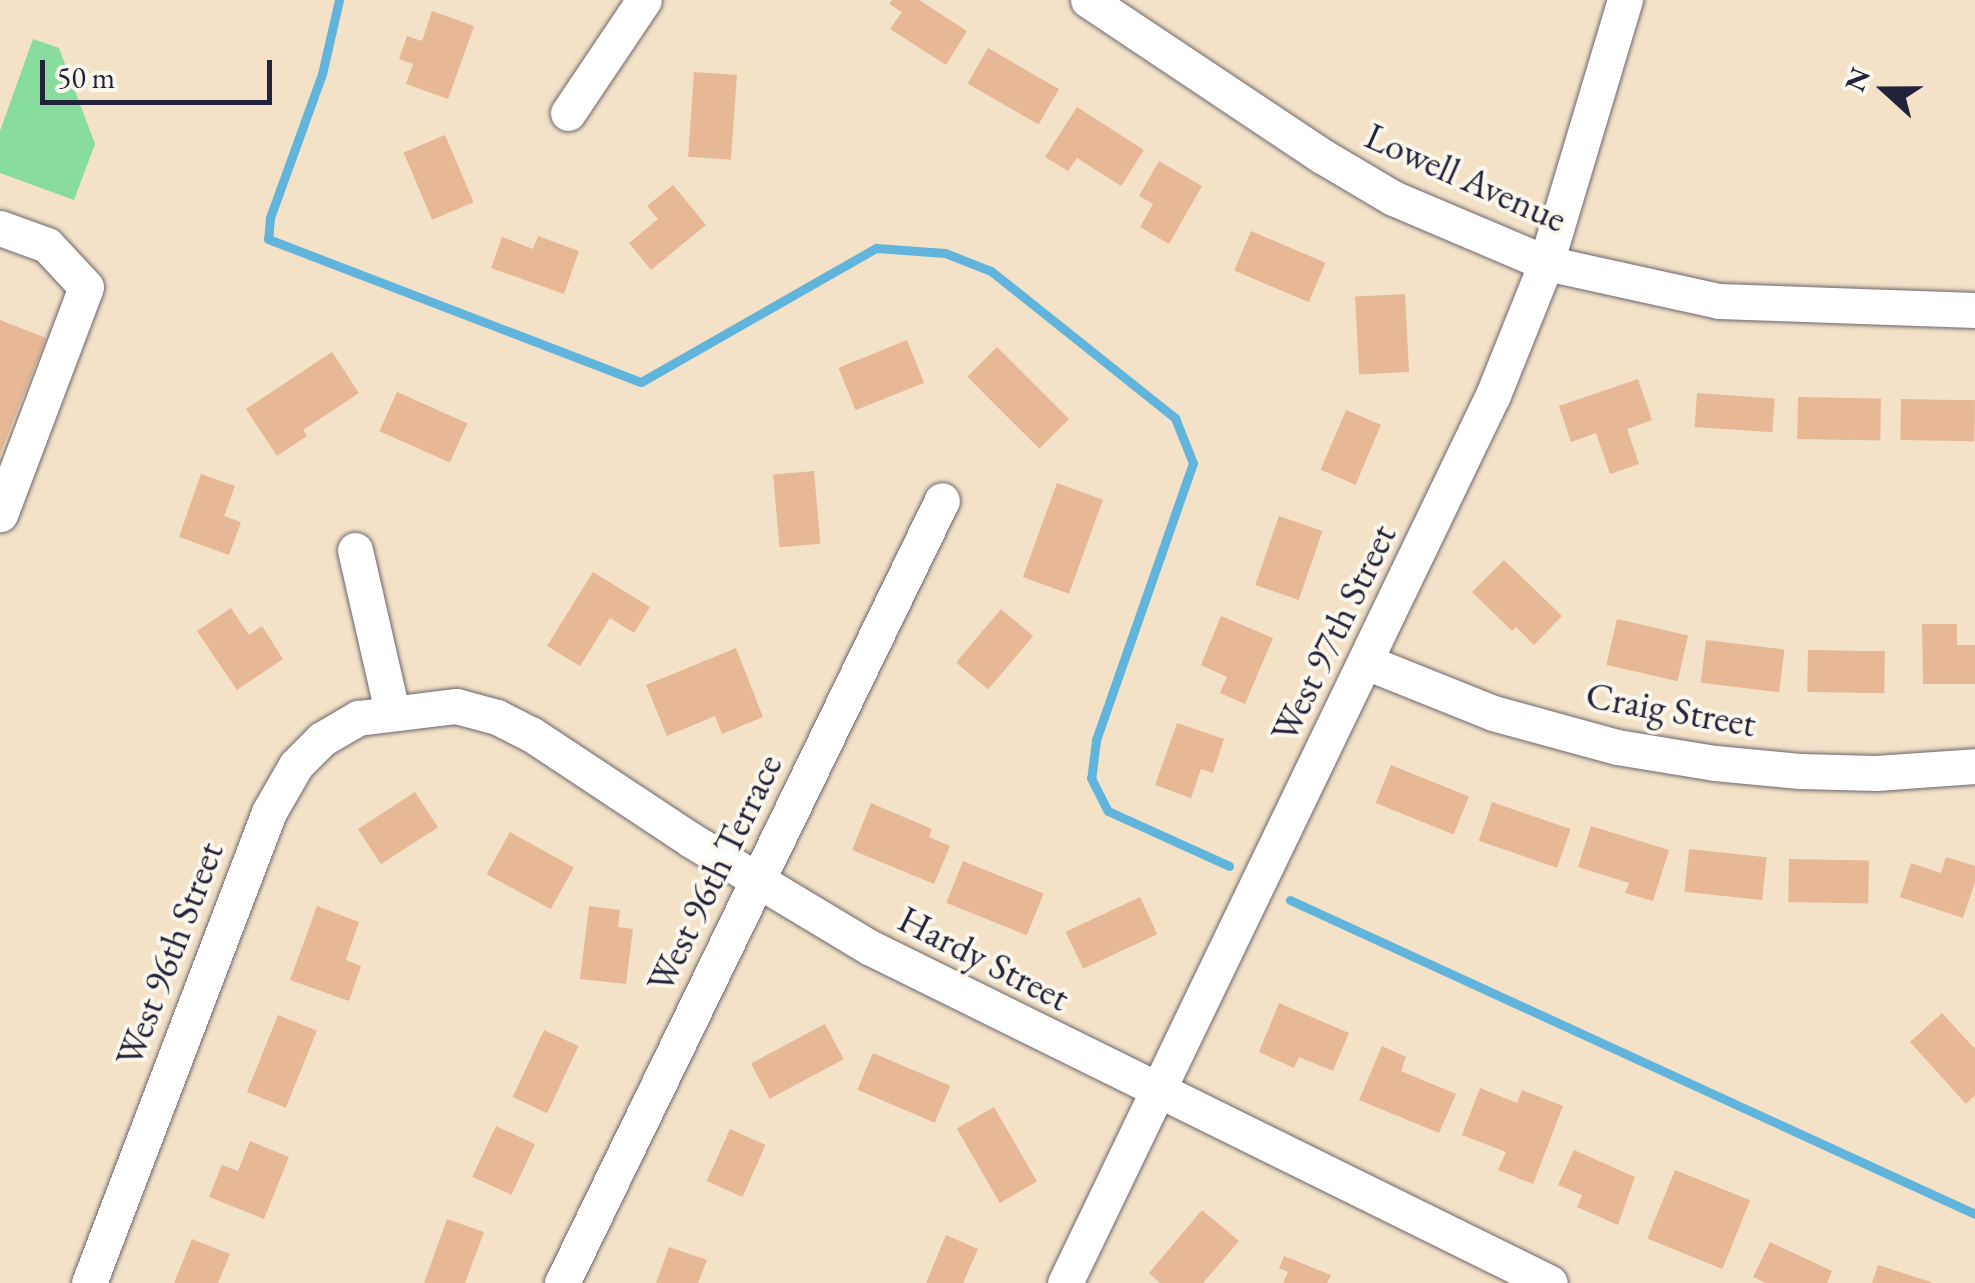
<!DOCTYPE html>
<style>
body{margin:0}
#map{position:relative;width:1975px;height:1283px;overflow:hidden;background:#f4e2c8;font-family:"EB Garamond",serif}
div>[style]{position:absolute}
.green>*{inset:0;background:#88dc9e}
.stream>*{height:9px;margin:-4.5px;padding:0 4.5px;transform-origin:4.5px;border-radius:4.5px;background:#61b4dc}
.building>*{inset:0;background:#e7b896;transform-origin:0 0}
.roads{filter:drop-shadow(0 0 2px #6c656c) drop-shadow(0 0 2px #6c656c)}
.minor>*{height:35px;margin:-17.5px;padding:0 17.5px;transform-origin:17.5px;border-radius:17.5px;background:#fff}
span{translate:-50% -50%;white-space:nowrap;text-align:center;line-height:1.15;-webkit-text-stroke:8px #fbf7ec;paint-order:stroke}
.street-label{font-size:38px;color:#22223b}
.north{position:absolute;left:1835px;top:40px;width:100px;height:100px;-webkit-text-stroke:8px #fbf7ec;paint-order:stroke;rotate:291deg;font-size:28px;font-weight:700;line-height:40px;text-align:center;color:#22223b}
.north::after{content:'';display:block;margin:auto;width:35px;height:45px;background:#22223b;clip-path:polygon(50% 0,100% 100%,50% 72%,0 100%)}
.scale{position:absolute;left:40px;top:60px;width:232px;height:45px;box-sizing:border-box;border:5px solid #22223b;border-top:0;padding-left:12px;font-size:30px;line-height:35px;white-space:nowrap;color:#22223b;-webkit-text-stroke:8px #fbf7ec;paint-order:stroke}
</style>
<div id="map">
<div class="green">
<div style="clip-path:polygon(33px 39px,59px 48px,95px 144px,74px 200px,0 173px,0 131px)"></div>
</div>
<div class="stream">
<div style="left:339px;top:0;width:76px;rotate:102.9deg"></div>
<div style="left:322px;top:74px;width:153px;rotate:109.9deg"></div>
<div style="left:270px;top:218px;width:21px;rotate:95deg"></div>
<div style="left:268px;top:239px;width:399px;rotate:21deg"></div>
<div style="left:641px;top:382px;width:271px;rotate:-29.7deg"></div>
<div style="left:876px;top:248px;width:69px;rotate:4.1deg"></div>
<div style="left:945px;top:253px;width:49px;rotate:21.4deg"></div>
<div style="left:991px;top:271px;width:236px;rotate:38.6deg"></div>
<div style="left:1175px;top:418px;width:48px;rotate:68.2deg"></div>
<div style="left:1193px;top:463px;width:293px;rotate:109.3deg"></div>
<div style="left:1096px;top:740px;width:38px;rotate:97deg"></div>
<div style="left:1091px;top:778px;width:37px;rotate:63deg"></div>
<div style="left:1108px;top:811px;width:133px;rotate:24.4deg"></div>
<div style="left:1290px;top:900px;width:754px;rotate:24.63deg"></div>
</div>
<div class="building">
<div style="clip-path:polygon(892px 0,919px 0,967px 31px,946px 65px,890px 29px,902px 12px,889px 4px)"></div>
<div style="clip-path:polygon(432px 11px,474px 26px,448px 99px,406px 84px,413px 64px,399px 59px,407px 36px,422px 41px)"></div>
<div style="left:988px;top:48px;width:82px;height:41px;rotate:30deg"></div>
<div style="left:694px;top:72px;width:43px;height:85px;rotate:4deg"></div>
<div style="clip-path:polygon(1077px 107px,1144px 150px,1121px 186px,1077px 158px,1068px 171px,1045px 157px)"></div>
<div style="left:445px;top:135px;width:73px;height:45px;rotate:67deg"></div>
<div style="clip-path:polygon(1159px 161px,1202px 186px,1169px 244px,1140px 227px,1153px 204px,1139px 196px)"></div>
<div style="clip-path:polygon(673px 185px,706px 225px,651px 270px,629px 243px,658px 219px,647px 206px)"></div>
<div style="left:1251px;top:231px;width:81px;height:43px;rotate:23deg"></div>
<div style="clip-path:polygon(538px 236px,579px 251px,564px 294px,491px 268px,502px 237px,533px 249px)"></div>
<div style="left:1405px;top:294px;width:78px;height:50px;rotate:87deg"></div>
<div style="clip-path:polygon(0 320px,46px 338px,0 454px)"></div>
<div style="left:907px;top:340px;width:46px;height:74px;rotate:68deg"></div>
<div style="left:997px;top:347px;width:102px;height:42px;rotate:45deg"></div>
<div style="clip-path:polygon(332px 352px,359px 393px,303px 430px,307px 436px,277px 456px,246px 409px)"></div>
<div style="clip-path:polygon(1638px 379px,1652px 420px,1627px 429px,1639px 464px,1610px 474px,1596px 433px,1571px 442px,1559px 406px)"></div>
<div style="left:397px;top:392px;width:77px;height:43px;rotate:24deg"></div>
<div style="left:1697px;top:393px;width:78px;height:34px;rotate:4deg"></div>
<div style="left:1798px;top:397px;width:83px;height:42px;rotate:1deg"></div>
<div style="left:1901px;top:399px;width:74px;height:41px;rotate:1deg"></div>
<div style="left:1346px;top:410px;width:38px;height:65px;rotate:23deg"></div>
<div style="left:814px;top:471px;width:73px;height:41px;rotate:85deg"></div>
<div style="clip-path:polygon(201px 474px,235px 486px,224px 516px,241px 522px,229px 555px,179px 537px)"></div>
<div style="left:1057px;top:483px;width:49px;height:100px;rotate:20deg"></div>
<div style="left:1279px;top:516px;width:46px;height:73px;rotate:19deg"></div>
<div style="clip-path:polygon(1504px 560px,1562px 616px,1534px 645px,1516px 627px,1512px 631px,1472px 592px)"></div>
<div style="clip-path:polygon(593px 572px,650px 607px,634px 633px,610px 618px,580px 666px,547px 646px)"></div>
<div style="clip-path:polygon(231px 608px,249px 635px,262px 626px,283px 659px,237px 690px,197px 631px)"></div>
<div style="left:1001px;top:609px;width:42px;height:70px;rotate:40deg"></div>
<div style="clip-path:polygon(1221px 616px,1273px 638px,1245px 704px,1220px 693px,1227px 677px,1201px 665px)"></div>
<div style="left:1617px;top:619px;width:73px;height:47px;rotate:13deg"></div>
<div style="clip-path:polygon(1922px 624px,1957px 624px,1957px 645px,1975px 645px,1975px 684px,1923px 684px)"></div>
<div style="left:1706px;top:640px;width:79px;height:43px;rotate:7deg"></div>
<div style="clip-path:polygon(736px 648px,763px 717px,722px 734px,715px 716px,667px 736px,646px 685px)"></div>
<div style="left:1808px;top:650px;width:77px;height:42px;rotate:1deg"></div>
<div style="clip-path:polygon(1177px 723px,1224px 739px,1213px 773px,1201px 769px,1191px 798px,1155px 785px)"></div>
<div style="left:1391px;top:765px;width:84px;height:41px;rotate:22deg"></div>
<div style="left:415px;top:792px;width:42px;height:68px;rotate:57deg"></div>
<div style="left:1492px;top:802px;width:83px;height:41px;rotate:19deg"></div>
<div style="clip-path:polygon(871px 803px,932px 829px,929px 837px,950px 846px,934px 884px,852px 850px)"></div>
<div style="clip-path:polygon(1591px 826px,1669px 850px,1653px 901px,1625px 893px,1629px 883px,1578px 867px)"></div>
<div style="left:510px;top:832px;width:73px;height:48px;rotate:29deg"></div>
<div style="left:1689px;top:849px;width:78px;height:43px;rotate:6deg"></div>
<div style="clip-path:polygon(1946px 857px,1975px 866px,1975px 882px,1963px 918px,1900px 897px,1911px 863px,1941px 873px)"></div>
<div style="left:1789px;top:859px;width:80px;height:43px;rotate:1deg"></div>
<div style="left:963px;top:861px;width:87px;height:45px;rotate:22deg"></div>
<div style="left:1140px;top:897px;width:41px;height:82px;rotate:65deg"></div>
<div style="clip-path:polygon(317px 906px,359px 922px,346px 960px,361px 966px,349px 1001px,290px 980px)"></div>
<div style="clip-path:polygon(589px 906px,620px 910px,618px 927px,633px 929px,626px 984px,580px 979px)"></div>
<div style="clip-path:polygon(1279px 1003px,1349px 1033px,1333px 1071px,1299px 1057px,1294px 1068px,1259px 1052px)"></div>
<div style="clip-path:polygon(1942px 1013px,1975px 1049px,1975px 1095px,1966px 1104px,1910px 1042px)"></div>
<div style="left:278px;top:1015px;width:42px;height:83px;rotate:22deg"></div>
<div style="left:825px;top:1024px;width:40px;height:84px;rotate:62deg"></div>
<div style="left:544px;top:1030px;width:38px;height:74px;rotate:25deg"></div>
<div style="clip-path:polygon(1382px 1046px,1406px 1057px,1401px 1071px,1456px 1094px,1439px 1133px,1359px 1100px)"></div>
<div style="left:873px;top:1053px;width:84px;height:40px;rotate:23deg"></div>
<div style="clip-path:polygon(1480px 1088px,1517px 1103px,1522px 1090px,1563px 1106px,1533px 1184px,1498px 1170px,1506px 1152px,1462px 1135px)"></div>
<div style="left:994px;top:1107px;width:86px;height:43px;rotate:60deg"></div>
<div style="left:496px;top:1126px;width:43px;height:56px;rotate:25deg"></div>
<div style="left:730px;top:1129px;width:39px;height:57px;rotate:24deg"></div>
<div style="clip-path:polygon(250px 1141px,289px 1157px,264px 1219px,209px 1197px,222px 1165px,238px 1171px)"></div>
<div style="clip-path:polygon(1574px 1150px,1635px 1177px,1618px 1225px,1577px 1207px,1582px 1195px,1558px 1185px)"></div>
<div style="left:1675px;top:1170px;width:81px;height:74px;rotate:22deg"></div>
<div style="clip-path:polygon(1202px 1210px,1239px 1241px,1203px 1283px,1160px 1283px,1149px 1273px)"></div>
<div style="clip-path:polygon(447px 1219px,484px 1232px,465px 1283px,424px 1283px)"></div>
<div style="clip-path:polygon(946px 1235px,978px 1249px,963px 1283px,926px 1283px)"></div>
<div style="clip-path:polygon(192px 1239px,230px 1254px,218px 1283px,174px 1283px)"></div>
<div style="clip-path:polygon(1770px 1242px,1832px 1271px,1827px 1283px,1766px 1283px,1753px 1277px)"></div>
<div style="clip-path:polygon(669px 1247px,707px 1260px,698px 1283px,656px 1283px)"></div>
<div style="clip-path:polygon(1284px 1256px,1331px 1275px,1327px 1283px,1283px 1283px,1288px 1272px,1279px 1268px)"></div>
<div style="clip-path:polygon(1878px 1265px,1931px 1282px,1931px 1283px,1872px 1283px)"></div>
</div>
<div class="roads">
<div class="minor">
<div style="left:1088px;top:0;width:281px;rotate:33.7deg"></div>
<div style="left:1322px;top:156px;width:82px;rotate:30.6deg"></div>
<div style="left:1393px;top:198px;width:166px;rotate:23deg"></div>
<div style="left:1546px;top:263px;width:177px;rotate:12.4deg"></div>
<div style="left:1719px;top:301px;width:256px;rotate:2deg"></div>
<div style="left:568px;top:113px;width:136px;rotate:-56.1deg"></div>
<div style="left:0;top:228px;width:50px;rotate:19.9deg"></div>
<div style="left:47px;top:245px;width:57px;rotate:47.1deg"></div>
<div style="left:86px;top:287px;width:243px;rotate:110.7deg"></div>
<div style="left:355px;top:550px;width:165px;rotate:77.1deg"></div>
<div style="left:1366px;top:662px;width:137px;rotate:21.9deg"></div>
<div style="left:1493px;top:713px;width:129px;rotate:15.3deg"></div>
<div style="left:1617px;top:747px;width:99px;rotate:9.3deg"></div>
<div style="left:1715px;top:763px;width:85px;rotate:5.4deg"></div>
<div style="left:1800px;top:771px;width:76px;rotate:1.5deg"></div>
<div style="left:1876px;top:773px;width:99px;rotate:-4deg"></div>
<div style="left:89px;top:1283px;width:504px;rotate:-69.08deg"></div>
<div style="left:269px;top:812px;width:54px;rotate:-60.1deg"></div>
<div style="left:296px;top:765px;width:37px;rotate:-45deg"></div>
<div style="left:322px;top:739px;width:42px;rotate:-30.3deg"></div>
<div style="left:358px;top:718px;width:99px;rotate:-7deg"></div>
<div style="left:456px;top:706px;width:42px;rotate:15deg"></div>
<div style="left:497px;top:717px;width:38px;rotate:27deg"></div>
<div style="left:531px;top:734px;width:192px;rotate:33.5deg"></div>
<div style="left:691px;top:840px;width:208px;rotate:31deg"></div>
<div style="left:869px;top:947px;width:759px;rotate:26.26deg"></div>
<div style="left:562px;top:1283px;width:870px;rotate:-64.11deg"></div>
<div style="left:1065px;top:1283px;width:986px;rotate:-64.27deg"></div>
<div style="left:1493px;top:395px;width:142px;rotate:-68.1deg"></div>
<div style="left:1546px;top:263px;width:275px;rotate:-73.3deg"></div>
</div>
</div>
<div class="street-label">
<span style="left:1466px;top:177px;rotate:24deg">Lowell Avenue</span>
<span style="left:1333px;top:633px;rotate:-64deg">West 97th Street</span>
<span style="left:1671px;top:709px;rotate:10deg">Craig Street</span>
<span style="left:714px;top:873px;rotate:-64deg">West 96th Terrace</span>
<span style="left:169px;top:954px;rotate:-69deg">West 96th Street</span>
<span style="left:984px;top:958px;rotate:27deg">Hardy Street</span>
</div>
<div class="north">N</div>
<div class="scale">50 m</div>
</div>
